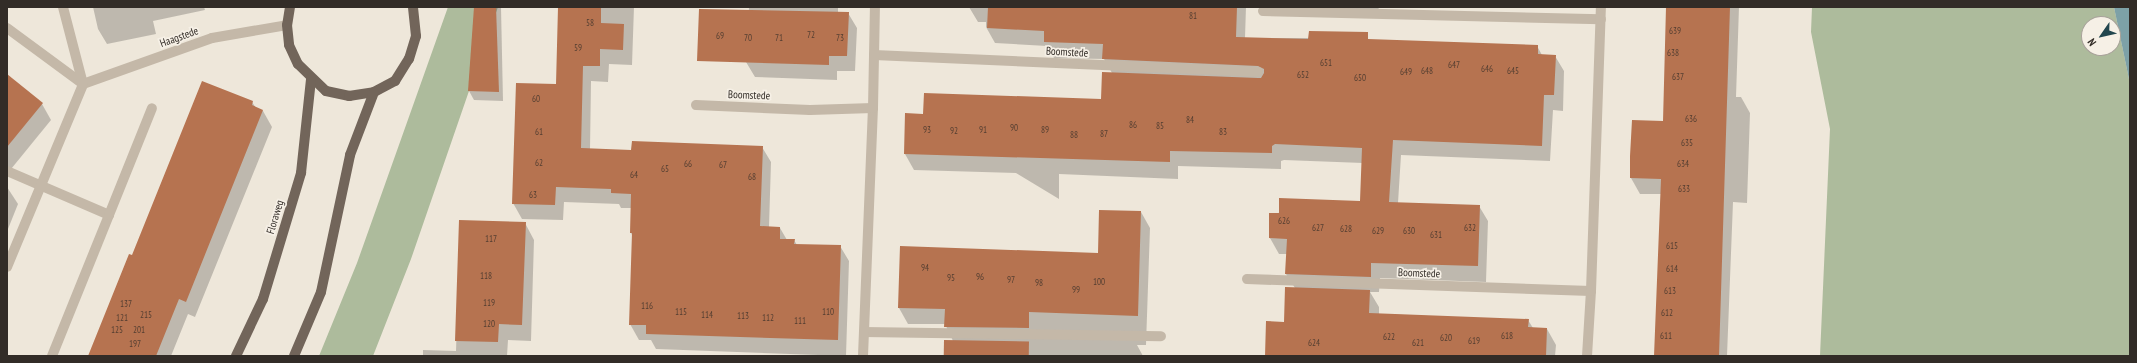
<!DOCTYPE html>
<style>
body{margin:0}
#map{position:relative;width:2137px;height:363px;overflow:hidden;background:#eee7da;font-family:"PT Sans Narrow",sans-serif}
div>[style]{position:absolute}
.green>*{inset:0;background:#adbb9c}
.water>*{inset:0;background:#7da1a7}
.shadow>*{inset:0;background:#0003}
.building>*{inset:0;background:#b67350;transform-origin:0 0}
.minor>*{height:10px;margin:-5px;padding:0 5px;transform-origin:5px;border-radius:5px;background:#c4b8a8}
.major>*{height:10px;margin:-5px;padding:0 5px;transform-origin:5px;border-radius:5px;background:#72655a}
span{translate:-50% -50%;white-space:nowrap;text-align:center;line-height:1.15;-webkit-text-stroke:3.5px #f6f0e6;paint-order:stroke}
.number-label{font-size:9px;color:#533e31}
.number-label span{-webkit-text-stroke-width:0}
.street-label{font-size:11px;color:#322c27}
.frame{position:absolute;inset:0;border:8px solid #322c27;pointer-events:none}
.north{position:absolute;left:2081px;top:16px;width:40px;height:40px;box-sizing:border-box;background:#f6f0e6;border:1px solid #a8a29a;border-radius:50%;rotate:236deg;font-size:11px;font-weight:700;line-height:16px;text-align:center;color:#322c27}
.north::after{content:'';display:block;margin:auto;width:14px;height:18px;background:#22464e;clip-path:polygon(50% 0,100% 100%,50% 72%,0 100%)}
</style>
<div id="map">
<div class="green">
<div style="clip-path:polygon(448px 7px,498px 7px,411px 259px,373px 356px,319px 356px,357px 263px)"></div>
<div style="clip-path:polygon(evenodd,1812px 7px,2114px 7px,2130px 84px,2130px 356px,1820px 356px,1830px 129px,1811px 32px,1812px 7px,2089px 24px,2113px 24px,2113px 48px,2089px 48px,2089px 24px)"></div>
</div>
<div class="water">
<div style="clip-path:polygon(2114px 7px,2130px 7px,2130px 84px,2115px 12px)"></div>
</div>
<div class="shadow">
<div style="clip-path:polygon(93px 7px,204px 7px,205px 10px,153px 21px,156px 34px,107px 44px,98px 29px)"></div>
<div style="clip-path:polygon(475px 7px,501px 7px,503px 101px,474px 100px,469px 91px)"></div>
<div style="clip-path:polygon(559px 7px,634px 7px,632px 65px,609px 64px,608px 82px,591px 81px,590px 150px,632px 151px,762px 147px,771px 162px,769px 227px,780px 228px,787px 240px,794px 240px,797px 245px,840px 246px,849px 261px,846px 356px,656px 349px,651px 340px,639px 340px,630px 324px,633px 237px,631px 233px,632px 208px,621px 208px,619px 204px,564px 202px,563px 220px,522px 219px,513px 203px,557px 85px)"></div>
<div style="clip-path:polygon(749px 7px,838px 7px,838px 13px,848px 13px,857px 28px,855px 71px,837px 71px,837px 80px,755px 77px,746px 62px)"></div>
<div style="clip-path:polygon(969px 7px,1246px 7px,1245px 38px,1367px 38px,1369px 40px,1537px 46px,1542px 55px,1555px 56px,1564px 71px,1563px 111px,1553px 110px,1550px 161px,1401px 155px,1398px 203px,1479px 206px,1488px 221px,1486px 282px,1380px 278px,1379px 292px,1370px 292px,1379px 307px,1379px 314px,1528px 320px,1533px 328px,1547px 329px,1556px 345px,1555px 356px,1266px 356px,1285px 323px,1295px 288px,1286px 274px,1287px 254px,1279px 254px,1270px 238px,1270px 214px,1361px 202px,1363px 163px,1284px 160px,1281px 161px,1281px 169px,1178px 166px,1178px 179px,1059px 174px,1059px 199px,1016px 173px,914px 170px,905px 154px,906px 114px,924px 115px,1102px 100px,1112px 73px,1104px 59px,1054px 58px,1047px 46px,995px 43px,986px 27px,986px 22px,978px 22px)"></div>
<div style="clip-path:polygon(1318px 7px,1379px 7px,1378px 11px,1320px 12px)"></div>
<div style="clip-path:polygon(1462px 7px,1497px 7px,1497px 8px)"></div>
<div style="clip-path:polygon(1667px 7px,1739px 7px,1736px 97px,1741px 97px,1750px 113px,1747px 203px,1733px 202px,1727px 356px,1656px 356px,1661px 194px,1640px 194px,1631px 178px,1633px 121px,1664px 122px)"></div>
<div style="clip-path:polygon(7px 75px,42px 104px,51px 120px,7px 174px)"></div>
<div style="clip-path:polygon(252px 102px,256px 108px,263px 111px,272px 127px,195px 317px,188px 314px,171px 356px,89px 356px,133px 257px)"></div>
<div style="clip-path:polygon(7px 187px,18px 204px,8px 229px,7px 229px)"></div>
<div style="clip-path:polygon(1141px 212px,1150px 228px,1146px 345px,1137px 345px,1143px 356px,944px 356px,953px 341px,945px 324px,908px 324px,899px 308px,1099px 254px)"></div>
<div style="clip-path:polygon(460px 221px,525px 223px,534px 240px,531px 341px,508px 340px,507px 356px,423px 356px,423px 350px,456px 351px)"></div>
</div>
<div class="building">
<div style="clip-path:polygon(474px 7px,496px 7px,499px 92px,468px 91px)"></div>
<div style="clip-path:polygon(558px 7px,601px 7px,601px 23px,624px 24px,623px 50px,600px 49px,600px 66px,583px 66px,581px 148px,631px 150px,632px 141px,763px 146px,760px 226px,780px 227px,780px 239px,795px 239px,794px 244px,841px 245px,838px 340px,646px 334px,646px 325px,629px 325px,632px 233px,630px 233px,631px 194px,611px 193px,611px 189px,556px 187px,555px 205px,512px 204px,516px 83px,556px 84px)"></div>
<div style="clip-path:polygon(988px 7px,1237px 7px,1236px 37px,1308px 39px,1309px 31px,1368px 32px,1368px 39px,1538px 45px,1538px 54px,1556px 55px,1554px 95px,1544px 95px,1542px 146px,1393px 140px,1389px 202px,1480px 205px,1478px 266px,1371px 263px,1371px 277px,1285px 274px,1287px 239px,1269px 238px,1269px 213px,1279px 213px,1279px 198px,1360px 201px,1362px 148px,1275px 144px,1272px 146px,1272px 153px,1170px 151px,1170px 162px,904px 154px,905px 113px,923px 114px,924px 93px,1101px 99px,1102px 72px,1258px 78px,1261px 78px,1264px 73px,1264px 69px,1258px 66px,1102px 59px,1103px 44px,1044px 42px,1044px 31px,987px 28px)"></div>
<div style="clip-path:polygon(1666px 7px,1730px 7px,1719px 356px,1654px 356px,1661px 179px,1630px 178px,1630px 156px,1632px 120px,1663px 121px)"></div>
<div style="clip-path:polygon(699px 9px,849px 12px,847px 56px,829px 56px,829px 65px,697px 61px)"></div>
<div style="clip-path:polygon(7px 74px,43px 103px,7px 147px)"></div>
<div style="clip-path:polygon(202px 81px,253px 101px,252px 105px,263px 110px,186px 302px,179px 299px,156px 356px,88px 356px,129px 254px,132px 255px)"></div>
<div style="clip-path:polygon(1099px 210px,1141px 211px,1138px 316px,1029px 312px,1029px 328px,944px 327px,945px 309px,898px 308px,900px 246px,1098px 253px)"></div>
<div style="clip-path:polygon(459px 220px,526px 222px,522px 325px,499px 324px,498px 342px,455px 341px)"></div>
<div style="clip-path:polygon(1285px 287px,1370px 290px,1369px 313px,1529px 319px,1528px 327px,1547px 328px,1546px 356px,1265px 356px,1266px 321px,1284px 322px)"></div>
<div style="left:944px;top:340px;width:85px;height:16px;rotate:1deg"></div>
</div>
<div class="minor">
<div style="left:1263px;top:11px;width:338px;rotate:1.4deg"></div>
<div style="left:7px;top:28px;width:94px;rotate:36.4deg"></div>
<div style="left:83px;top:84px;width:137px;rotate:-19.6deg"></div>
<div style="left:212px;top:38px;width:76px;rotate:-9.8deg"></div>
<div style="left:874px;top:55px;width:384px;rotate:2.5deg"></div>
<div style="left:696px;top:105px;width:114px;rotate:2.5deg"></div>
<div style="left:810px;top:110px;width:63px;rotate:-1.8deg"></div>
<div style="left:7px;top:171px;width:111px;rotate:23.3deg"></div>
<div style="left:109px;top:215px;width:152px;rotate:112deg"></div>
<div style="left:109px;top:215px;width:115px;rotate:-68.1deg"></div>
<div style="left:7px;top:267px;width:198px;rotate:-67.4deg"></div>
<div style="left:83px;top:84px;width:80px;rotate:-104.6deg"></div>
<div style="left:1247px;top:279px;width:344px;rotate:2deg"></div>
<div style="left:864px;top:332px;width:297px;rotate:0.8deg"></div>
<div style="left:863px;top:356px;width:248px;rotate:-87.7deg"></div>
<div style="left:873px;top:108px;width:101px;rotate:-88.9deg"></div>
<div style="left:1587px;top:356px;width:65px;rotate:-86.5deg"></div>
<div style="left:1591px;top:291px;width:284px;rotate:-88deg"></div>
</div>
<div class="major">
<div style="left:290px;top:7px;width:18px;rotate:99deg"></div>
<div style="left:287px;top:25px;width:20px;rotate:84deg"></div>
<div style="left:289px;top:45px;width:21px;rotate:65deg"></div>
<div style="left:298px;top:64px;width:39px;rotate:44deg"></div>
<div style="left:326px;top:91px;width:24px;rotate:12deg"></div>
<div style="left:349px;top:96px;width:25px;rotate:-9deg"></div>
<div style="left:374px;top:92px;width:24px;rotate:-28deg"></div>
<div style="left:395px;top:81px;width:26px;rotate:-58deg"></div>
<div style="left:409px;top:59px;width:24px;rotate:-73deg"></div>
<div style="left:416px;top:36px;width:29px;rotate:-96deg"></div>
<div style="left:236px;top:356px;width:63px;rotate:-64.7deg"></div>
<div style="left:263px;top:299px;width:132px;rotate:-73.2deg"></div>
<div style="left:301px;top:173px;width:95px;rotate:-83.9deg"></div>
<div style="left:294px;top:356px;width:69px;rotate:-67.1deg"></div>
<div style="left:321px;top:292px;width:140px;rotate:-78deg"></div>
<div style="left:350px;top:155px;width:67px;rotate:-69.1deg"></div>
</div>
<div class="number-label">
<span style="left:1193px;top:16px">81</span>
<span style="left:590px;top:23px">58</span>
<span style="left:1675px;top:31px">639</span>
<span style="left:811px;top:35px">72</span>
<span style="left:720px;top:36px">69</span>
<span style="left:748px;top:38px">70</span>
<span style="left:779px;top:38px">71</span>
<span style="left:840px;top:38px">73</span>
<span style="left:578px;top:48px">59</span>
<span style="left:1673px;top:53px">638</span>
<span style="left:1326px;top:63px">651</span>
<span style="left:1454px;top:65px">647</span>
<span style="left:1487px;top:69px">646</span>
<span style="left:1427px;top:71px">648</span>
<span style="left:1513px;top:71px">645</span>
<span style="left:1406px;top:72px">649</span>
<span style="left:1303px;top:75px">652</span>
<span style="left:1678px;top:77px">637</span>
<span style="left:1360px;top:78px">650</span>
<span style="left:536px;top:99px">60</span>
<span style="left:1691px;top:119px">636</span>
<span style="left:1190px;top:120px">84</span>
<span style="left:1133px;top:125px">86</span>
<span style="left:1160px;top:126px">85</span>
<span style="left:1014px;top:128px">90</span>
<span style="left:927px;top:130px">93</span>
<span style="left:983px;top:130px">91</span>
<span style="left:1045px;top:130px">89</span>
<span style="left:954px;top:131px">92</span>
<span style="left:539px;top:132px">61</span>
<span style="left:1223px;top:132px">83</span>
<span style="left:1104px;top:134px">87</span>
<span style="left:1074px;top:135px">88</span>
<span style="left:1687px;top:143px">635</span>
<span style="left:539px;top:163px">62</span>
<span style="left:688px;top:164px">66</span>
<span style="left:1683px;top:164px">634</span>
<span style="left:723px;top:165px">67</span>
<span style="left:665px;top:169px">65</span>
<span style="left:634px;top:175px">64</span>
<span style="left:752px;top:177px">68</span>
<span style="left:1684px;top:189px">633</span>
<span style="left:533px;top:195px">63</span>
<span style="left:1284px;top:221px">626</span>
<span style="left:1318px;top:228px">627</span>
<span style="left:1470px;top:228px">632</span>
<span style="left:1346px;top:229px">628</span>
<span style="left:1378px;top:231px">629</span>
<span style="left:1409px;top:231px">630</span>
<span style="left:1436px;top:235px">631</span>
<span style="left:491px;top:239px">117</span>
<span style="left:1672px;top:246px">615</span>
<span style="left:925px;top:268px">94</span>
<span style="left:1672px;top:269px">614</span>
<span style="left:486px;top:276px">118</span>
<span style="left:980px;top:277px">96</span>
<span style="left:951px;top:278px">95</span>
<span style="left:1011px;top:280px">97</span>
<span style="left:1099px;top:282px">100</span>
<span style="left:1039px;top:283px">98</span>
<span style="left:1076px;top:290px">99</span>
<span style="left:1670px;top:291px">613</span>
<span style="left:489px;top:303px">119</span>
<span style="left:126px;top:304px">137</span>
<span style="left:647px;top:306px">116</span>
<span style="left:681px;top:312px">115</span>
<span style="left:828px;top:312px">110</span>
<span style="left:1667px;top:313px">612</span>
<span style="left:146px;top:315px">215</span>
<span style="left:707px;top:315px">114</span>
<span style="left:743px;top:316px">113</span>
<span style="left:122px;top:318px">121</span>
<span style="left:768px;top:318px">112</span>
<span style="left:800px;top:321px">111</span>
<span style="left:489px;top:324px">120</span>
<span style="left:117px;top:330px">125</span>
<span style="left:139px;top:330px">201</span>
<span style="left:1507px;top:336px">618</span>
<span style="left:1666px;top:336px">611</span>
<span style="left:1389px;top:337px">622</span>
<span style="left:1446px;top:338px">620</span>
<span style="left:1474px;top:341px">619</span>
<span style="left:1314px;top:343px">624</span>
<span style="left:1418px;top:343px">621</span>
<span style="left:135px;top:344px">197</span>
</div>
<div class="street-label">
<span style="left:179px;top:37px;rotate:-20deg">Haagstede</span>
<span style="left:1067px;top:52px;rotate:3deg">Boomstede</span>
<span style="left:749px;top:95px;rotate:2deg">Boomstede</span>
<span style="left:275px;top:217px;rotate:-73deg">Floraweg</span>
<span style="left:1419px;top:273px;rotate:2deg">Boomstede</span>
</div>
<div class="frame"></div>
<div class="north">N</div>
</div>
